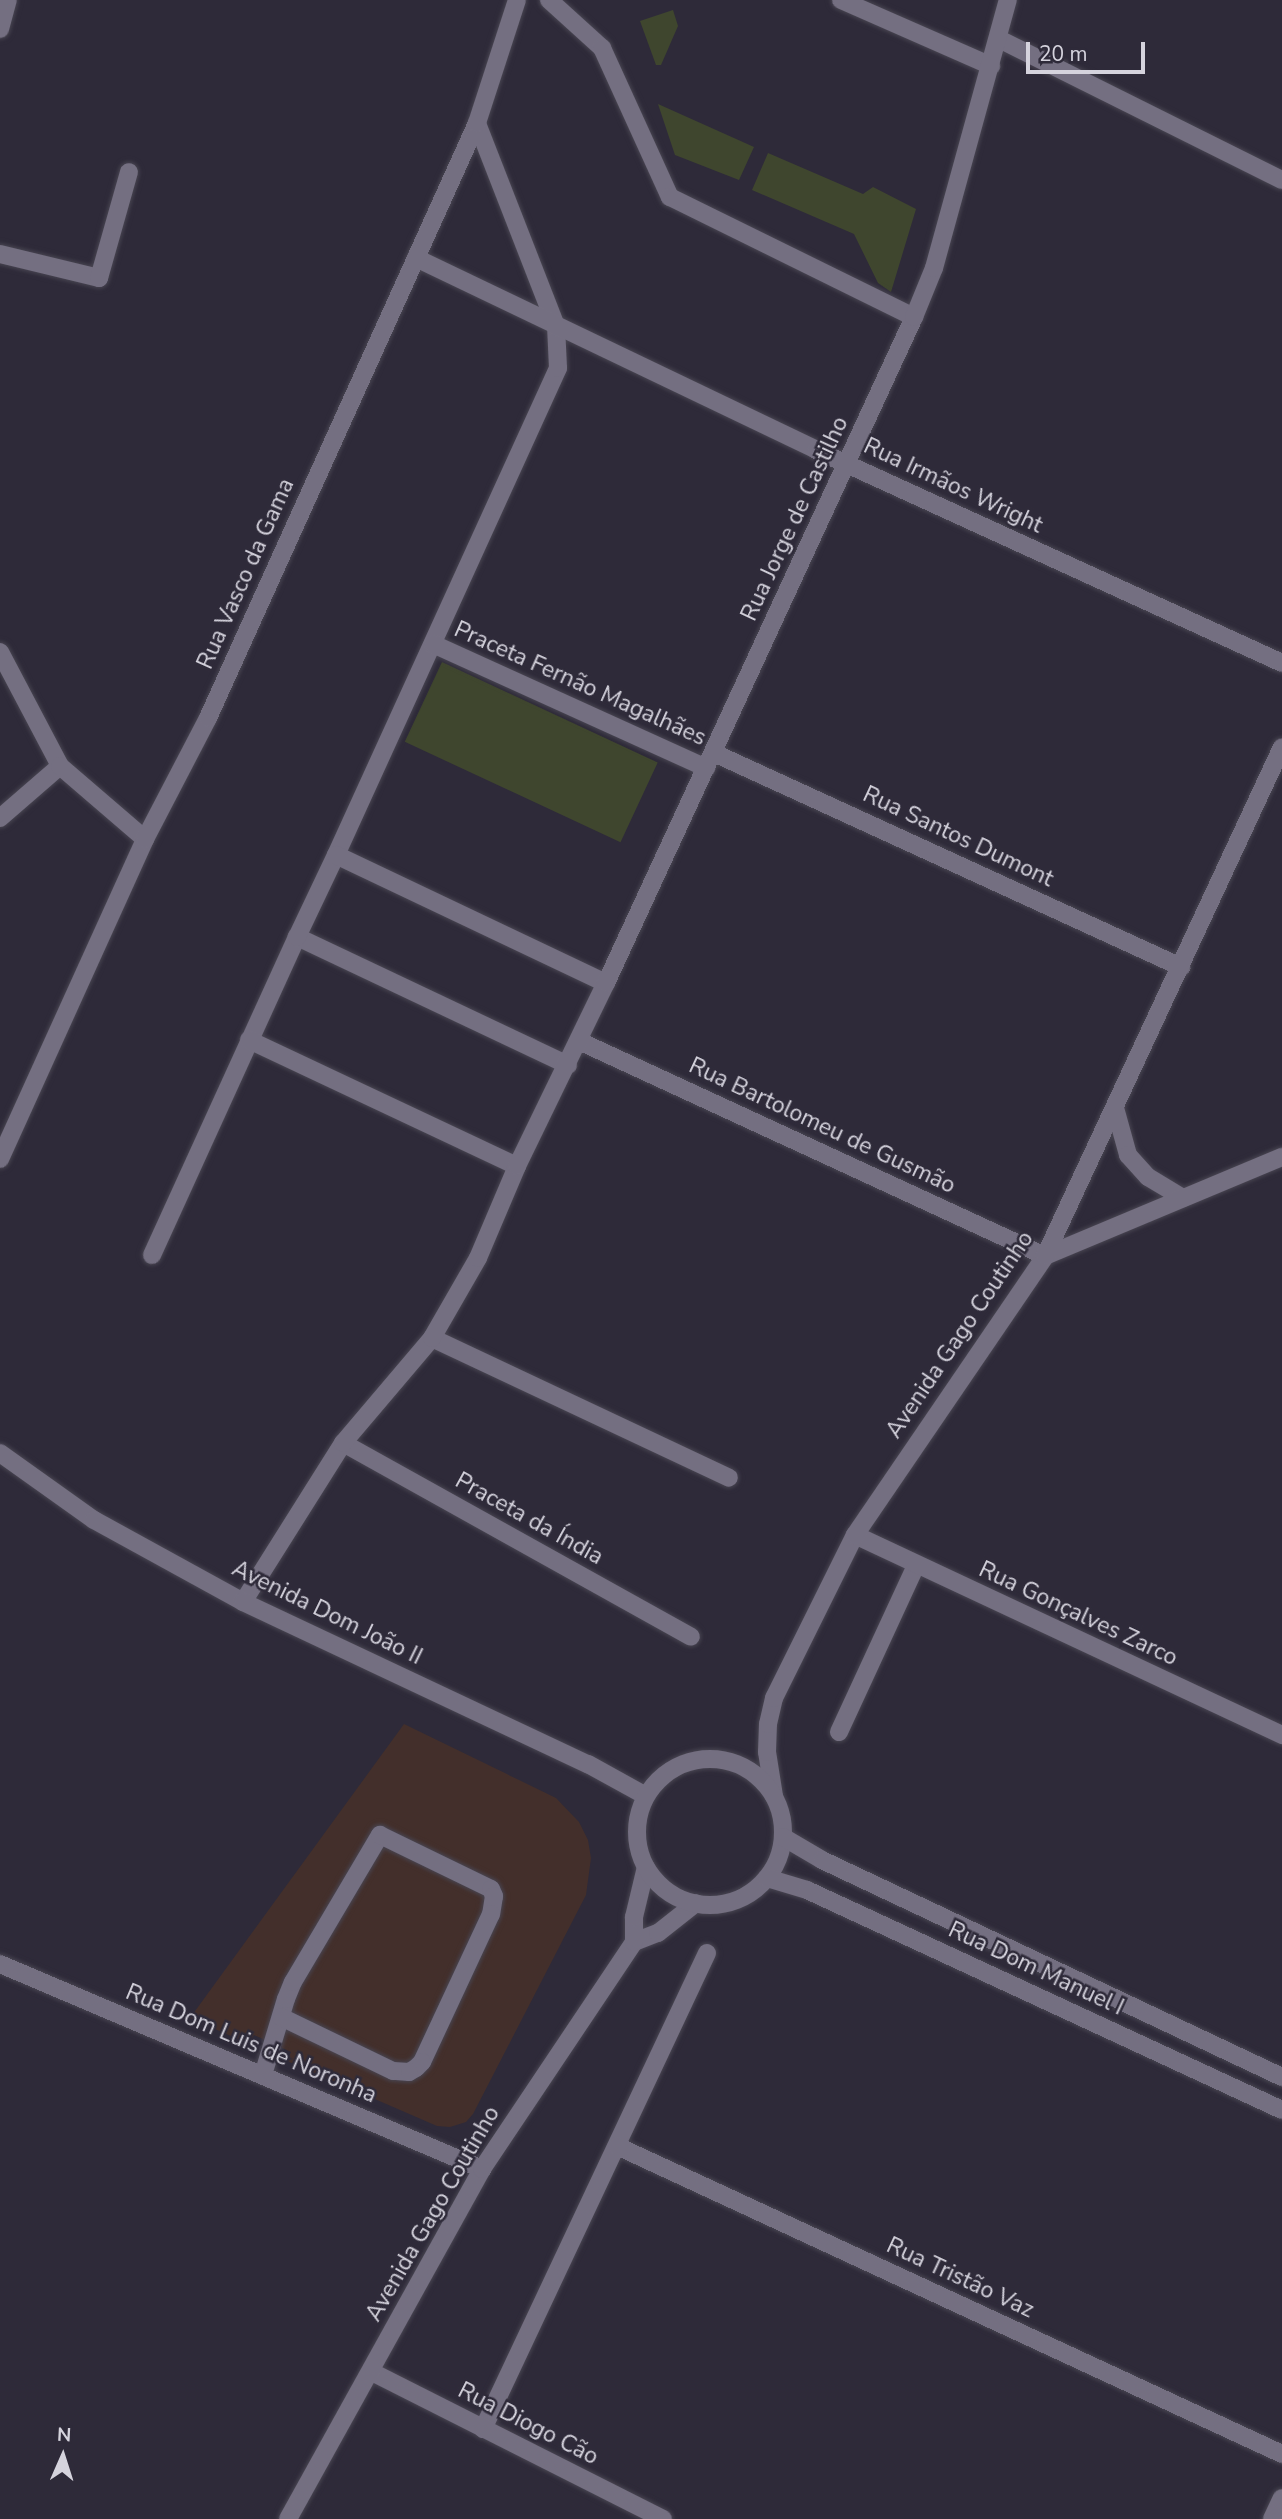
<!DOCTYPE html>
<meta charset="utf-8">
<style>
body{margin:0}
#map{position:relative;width:1282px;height:2519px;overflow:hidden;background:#2e2a39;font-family:"Nunito Sans",sans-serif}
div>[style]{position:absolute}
.industrial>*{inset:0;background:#432f2b}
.green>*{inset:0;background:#3f462e;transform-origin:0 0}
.roads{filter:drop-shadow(0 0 2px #484551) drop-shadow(0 0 2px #484551)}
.lane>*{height:18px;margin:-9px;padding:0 9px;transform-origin:9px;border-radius:9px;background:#746f81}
.street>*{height:18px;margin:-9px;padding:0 9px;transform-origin:9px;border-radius:9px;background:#746f81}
.secondary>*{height:18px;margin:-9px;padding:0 9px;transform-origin:9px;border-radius:9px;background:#746f81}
.secondary>.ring{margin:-9px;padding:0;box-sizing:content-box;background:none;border:18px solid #746f81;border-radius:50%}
span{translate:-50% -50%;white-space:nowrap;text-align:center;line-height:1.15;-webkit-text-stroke:5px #2e2a39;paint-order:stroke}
.street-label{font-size:23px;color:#d5d3dd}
.north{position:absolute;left:28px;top:2421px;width:70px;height:70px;-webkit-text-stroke:5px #2e2a39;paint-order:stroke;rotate:3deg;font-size:19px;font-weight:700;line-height:28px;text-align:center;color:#d5d3dd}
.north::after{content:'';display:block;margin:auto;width:24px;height:32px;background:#d5d3dd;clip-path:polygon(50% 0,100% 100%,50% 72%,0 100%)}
.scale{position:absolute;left:1026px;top:42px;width:119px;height:32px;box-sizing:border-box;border:4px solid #d5d3dd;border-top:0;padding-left:9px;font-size:21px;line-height:24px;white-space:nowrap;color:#d5d3dd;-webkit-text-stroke:5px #2e2a39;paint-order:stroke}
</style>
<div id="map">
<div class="industrial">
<div style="clip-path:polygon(404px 1724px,556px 1798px,579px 1822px,588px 1840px,591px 1858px,586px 1895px,473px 2114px,466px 2122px,450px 2127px,437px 2126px,287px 2061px,291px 2052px,254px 2035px,249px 2044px,190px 2018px)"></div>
</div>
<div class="green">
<div style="clip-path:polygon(673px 10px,678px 26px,661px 65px,656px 65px,640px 21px)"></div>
<div style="clip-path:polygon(658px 104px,754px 147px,739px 180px,675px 155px)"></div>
<div style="clip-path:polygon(768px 153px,863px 194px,873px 187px,916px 209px,891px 292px,878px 283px,854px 234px,752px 190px)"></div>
<div style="left:442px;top:662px;width:238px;height:88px;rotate:25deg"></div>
</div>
<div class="roads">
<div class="lane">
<div style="left:0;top:254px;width:102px;rotate:13.6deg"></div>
<div style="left:99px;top:278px;width:110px;rotate:-74.2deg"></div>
<div style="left:0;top:818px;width:79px;rotate:-40.9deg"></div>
<div style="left:336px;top:855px;width:535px;rotate:-65.49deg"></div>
<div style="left:558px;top:368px;width:42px;rotate:-92.7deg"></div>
<div style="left:556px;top:326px;width:218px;rotate:-111.3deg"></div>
<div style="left:1115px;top:1108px;width:49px;rotate:74.5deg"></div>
<div style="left:1128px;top:1155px;width:30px;rotate:48deg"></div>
<div style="left:1148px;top:1177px;width:41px;rotate:31deg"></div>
<div style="left:152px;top:1255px;width:349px;rotate:-65.5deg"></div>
<div style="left:839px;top:1732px;width:184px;rotate:-65.2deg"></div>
<div style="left:263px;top:2075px;width:79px;rotate:-73.2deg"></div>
<div style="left:286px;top:1999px;width:18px;rotate:-68deg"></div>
<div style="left:293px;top:1982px;width:171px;rotate:-59.4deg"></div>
<div style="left:380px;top:1835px;width:123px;rotate:25.9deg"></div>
<div style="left:491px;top:1889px;width:8px;rotate:67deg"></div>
<div style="left:494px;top:1896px;width:18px;rotate:99deg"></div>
<div style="left:491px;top:1914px;width:163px;rotate:115deg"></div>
<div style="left:422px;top:2062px;width:8px;rotate:135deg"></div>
<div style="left:416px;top:2068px;width:8px;rotate:150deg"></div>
<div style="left:409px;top:2072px;width:16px;rotate:-176deg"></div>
<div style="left:393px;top:2071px;width:124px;rotate:-154.3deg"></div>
<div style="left:483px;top:2429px;width:526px;rotate:-64.8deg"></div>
</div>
<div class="street">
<div style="left:549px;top:0;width:72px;rotate:42.2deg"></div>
<div style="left:602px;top:48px;width:164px;rotate:65.5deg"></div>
<div style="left:670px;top:197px;width:272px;rotate:26.2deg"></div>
<div style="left:841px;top:0;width:164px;rotate:23.7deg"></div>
<div style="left:0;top:29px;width:30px;rotate:-75deg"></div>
<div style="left:999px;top:39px;width:316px;rotate:26.5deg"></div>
<div style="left:416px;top:258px;width:444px;rotate:25.6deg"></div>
<div style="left:816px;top:450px;width:512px;rotate:24.56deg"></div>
<div style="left:433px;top:644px;width:300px;rotate:24.4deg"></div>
<div style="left:0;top:652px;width:129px;rotate:62.2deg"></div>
<div style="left:60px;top:766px;width:112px;rotate:40.7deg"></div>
<div style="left:714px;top:753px;width:514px;rotate:24.62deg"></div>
<div style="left:249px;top:1040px;width:296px;rotate:25.2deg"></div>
<div style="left:579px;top:1041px;width:513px;rotate:24.77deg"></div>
<div style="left:568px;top:1065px;width:300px;rotate:-154.7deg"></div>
<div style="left:297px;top:937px;width:91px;rotate:-64.6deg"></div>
<div style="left:336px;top:855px;width:299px;rotate:25.4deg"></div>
<div style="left:0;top:1159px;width:351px;rotate:-65.6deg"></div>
<div style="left:145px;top:839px;width:136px;rotate:-62.5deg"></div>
<div style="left:208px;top:718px;width:653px;rotate:-65.67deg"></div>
<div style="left:477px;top:123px;width:129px;rotate:-72deg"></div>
<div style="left:1045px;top:1256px;width:257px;rotate:-22.7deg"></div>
<div style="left:432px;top:1338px;width:328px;rotate:25.2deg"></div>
<div style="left:343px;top:1443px;width:398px;rotate:29.1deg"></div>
<div style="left:855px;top:1535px;width:472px;rotate:25.1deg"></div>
<div style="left:243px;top:1602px;width:188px;rotate:-57.8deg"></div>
<div style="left:343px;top:1443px;width:138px;rotate:-49.7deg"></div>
<div style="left:432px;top:1338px;width:92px;rotate:-60.1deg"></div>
<div style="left:478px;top:1258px;width:100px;rotate:-67deg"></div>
<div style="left:517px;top:1166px;width:203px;rotate:-64.1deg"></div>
<div style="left:606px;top:983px;width:734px;rotate:-65.18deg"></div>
<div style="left:914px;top:317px;width:53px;rotate:-67.8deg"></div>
<div style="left:934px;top:268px;width:278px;rotate:-74.6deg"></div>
<div style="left:774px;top:1796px;width:45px;rotate:-99deg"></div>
<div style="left:767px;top:1752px;width:28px;rotate:-88deg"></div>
<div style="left:768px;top:1724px;width:27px;rotate:-77deg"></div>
<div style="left:774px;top:1698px;width:182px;rotate:-63.6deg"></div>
<div style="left:855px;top:1535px;width:338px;rotate:-55.7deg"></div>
<div style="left:1045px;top:1256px;width:561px;rotate:-65.03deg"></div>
<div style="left:634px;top:1942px;width:26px;rotate:-21deg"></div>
<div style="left:658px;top:1933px;width:48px;rotate:-38.3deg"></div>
<div style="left:0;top:1964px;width:524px;rotate:23.04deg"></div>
<div style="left:617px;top:2146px;width:733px;rotate:24.85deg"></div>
<div style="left:372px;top:2372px;width:326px;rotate:26.8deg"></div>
<div style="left:288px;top:2519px;width:400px;rotate:-61deg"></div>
<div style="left:482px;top:2169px;width:273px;rotate:-56.2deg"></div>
<div style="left:634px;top:1942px;width:25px;rotate:-90deg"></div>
<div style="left:634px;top:1917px;width:51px;rotate:-76.5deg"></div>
<div style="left:1272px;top:2519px;width:23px;rotate:-65deg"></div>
</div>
<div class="secondary">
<div style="left:0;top:1453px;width:115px;rotate:35.5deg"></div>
<div style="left:94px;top:1520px;width:170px;rotate:28.8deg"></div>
<div style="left:243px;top:1602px;width:381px;rotate:25.2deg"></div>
<div style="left:588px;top:1764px;width:66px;rotate:28.9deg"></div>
<div class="ring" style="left:637px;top:1759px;width:128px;height:128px"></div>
<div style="left:783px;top:1837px;width:45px;rotate:30.5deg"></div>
<div style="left:822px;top:1860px;width:509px;rotate:25.26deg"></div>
<div style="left:767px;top:1878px;width:42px;rotate:16.7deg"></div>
<div style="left:807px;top:1890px;width:523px;rotate:24.85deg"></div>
</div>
</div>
<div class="street-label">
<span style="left:953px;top:486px;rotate:25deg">Rua Irmãos Wright</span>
<span style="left:795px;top:519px;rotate:-65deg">Rua Jorge de Castilho</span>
<span style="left:246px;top:574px;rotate:-66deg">Rua Vasco da Gama</span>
<span style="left:580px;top:684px;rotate:24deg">Praceta Fernão Magalhães</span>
<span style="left:958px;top:837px;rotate:25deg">Rua Santos Dumont</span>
<span style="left:822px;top:1126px;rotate:25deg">Rua Bartolomeu de Gusmão</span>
<span style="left:960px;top:1335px;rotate:-56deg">Avenida Gago Coutinho</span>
<span style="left:529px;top:1519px;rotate:29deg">Praceta da Índia</span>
<span style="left:327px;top:1613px;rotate:26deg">Avenida Dom João II</span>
<span style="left:1078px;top:1614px;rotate:25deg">Rua Gonçalves Zarco</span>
<span style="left:1036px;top:1969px;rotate:25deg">Rua Dom Manuel I</span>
<span style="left:251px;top:2044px;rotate:23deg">Rua Dom Luis de Noronha</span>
<span style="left:433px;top:2214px;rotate:-60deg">Avenida Gago Coutinho</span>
<span style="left:960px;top:2278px;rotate:25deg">Rua Tristão Vaz</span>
<span style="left:528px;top:2424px;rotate:27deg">Rua Diogo Cão</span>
</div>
<div class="north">N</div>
<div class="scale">20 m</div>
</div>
